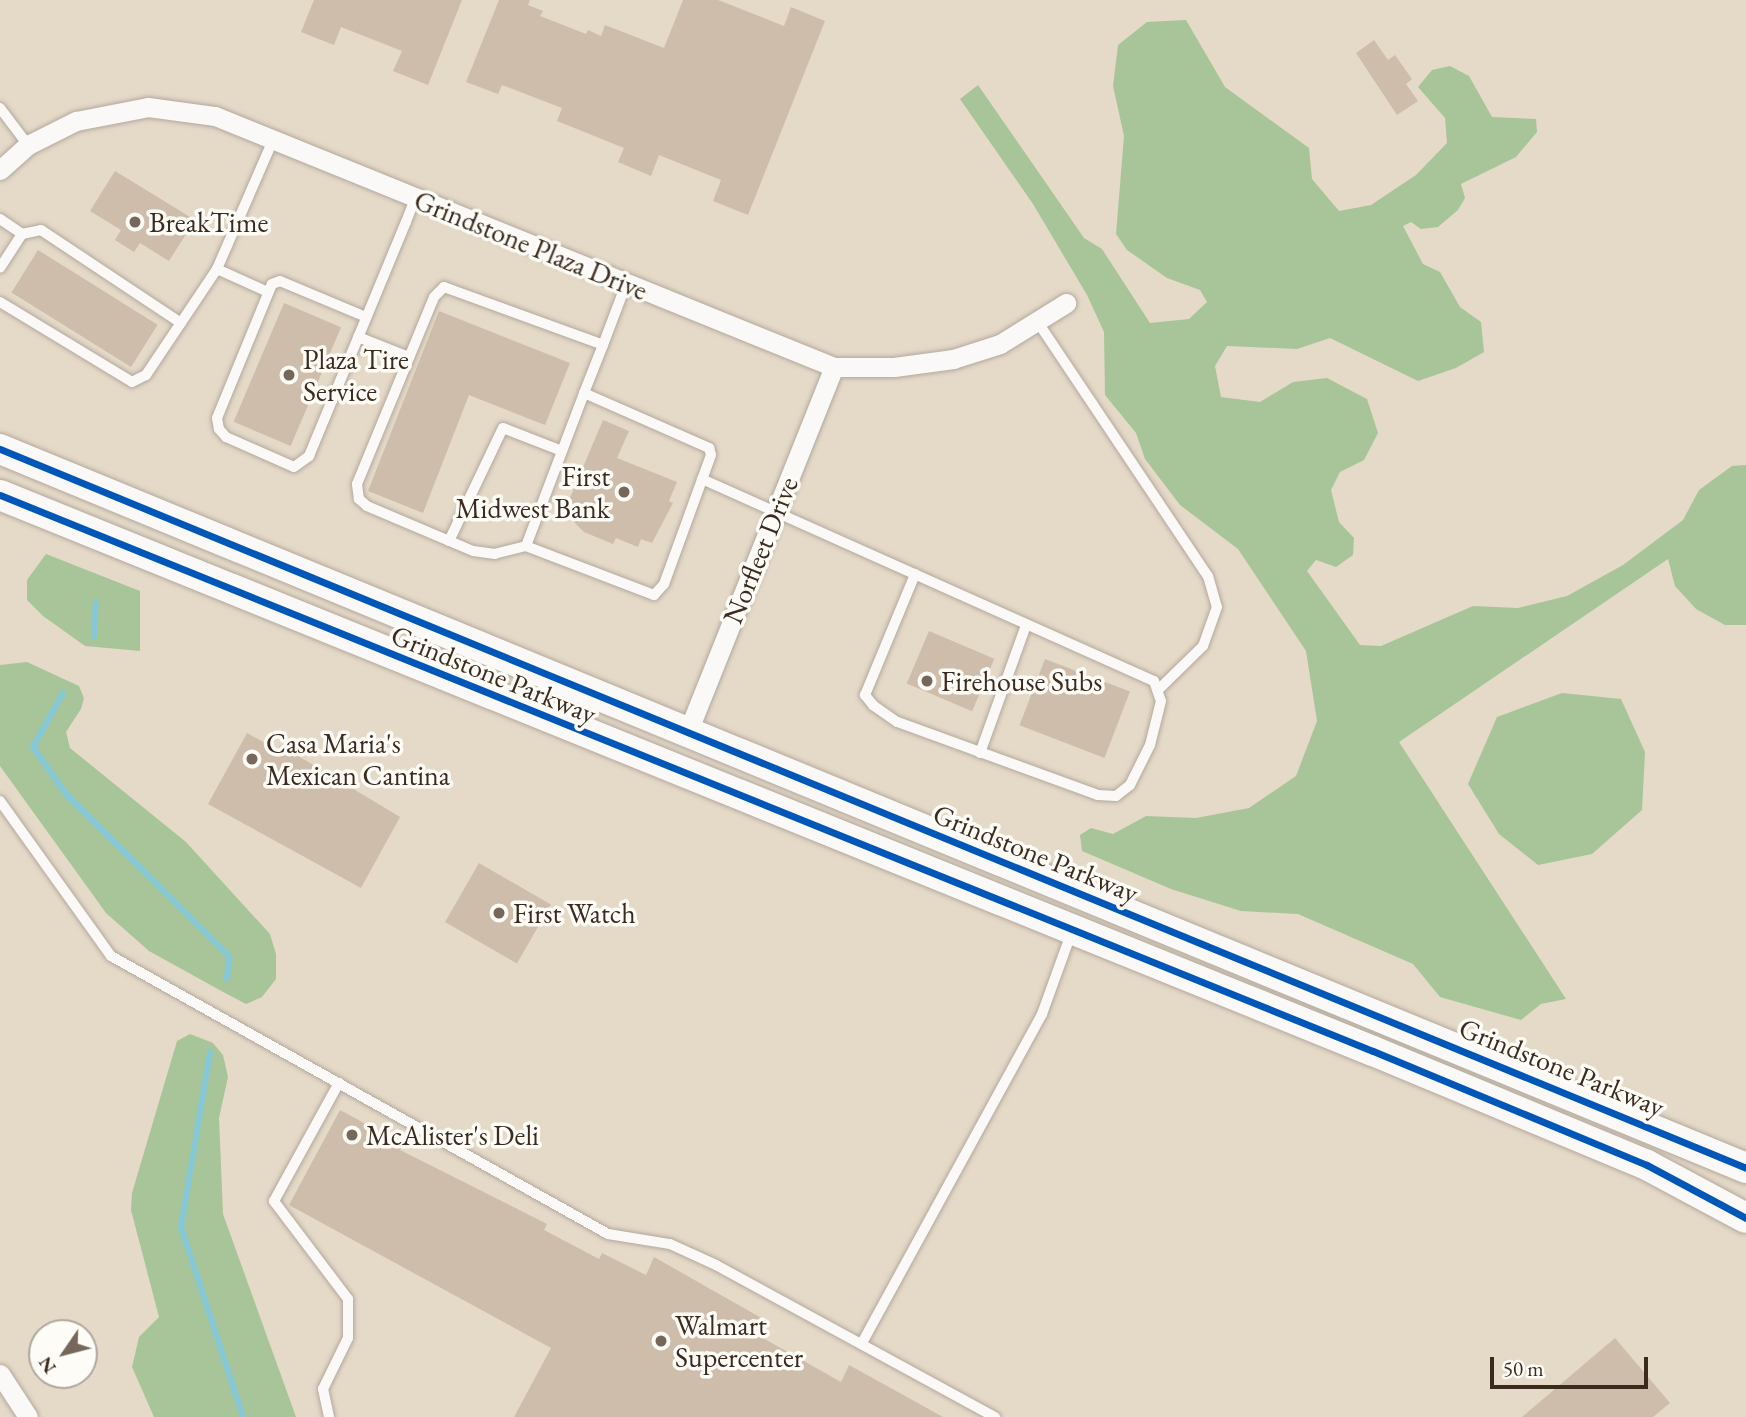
<!DOCTYPE html>
<style>
body{margin:0}
#map{position:relative;width:1746px;height:1417px;overflow:hidden;background:#e5d9c8;font-family:"EB Garamond",serif}
div>[style]{position:absolute}
.forest>*{inset:0;background:#a8c59a}
.stream>*{height:6px;margin:-3px;padding:0 3px;transform-origin:3px;border-radius:3px;background:#86c8d5}
.building>*{inset:0;background:#cebdaa;transform-origin:0 0}
.roads{filter:drop-shadow(0 0 2px #b2a99d) drop-shadow(0 0 2px #b2a99d)}
.lane>*{height:10px;margin:-5px;padding:0 5px;transform-origin:5px;border-radius:5px;background:#fbf9f7}
.street>*{height:19px;margin:-9.5px;padding:0 9.5px;transform-origin:9.5px;border-radius:9.5px;background:#fbf9f7}
.primary>*{height:30px;margin:-15px;padding:0 15px;transform-origin:15px;border-radius:15px;background:#fbf9f7}
.cycleway>*{height:7px;margin:-3.5px;padding:0 3.5px;transform-origin:3.5px;border-radius:3.5px;background:#0057b8}
.dots>*{width:19px;height:19px;translate:-50% -50%;box-sizing:border-box;border:4px solid #fdfcf7;border-radius:50%}
span{translate:-50% -50%;white-space:nowrap;text-align:center;line-height:1.15;-webkit-text-stroke:7px #fdfcf7;paint-order:stroke}
.poi-label{font-size:28px;color:#3b2a1e}
.left{translate:0 -50%;text-align:left}
.right{translate:-100% -50%;text-align:right}
.street-label{font-size:28px;color:#3b2a1e}
.north{position:absolute;left:28px;top:1319px;width:70px;height:70px;box-sizing:border-box;background:#fdfcf7;border:2px solid #afa8a0;border-radius:50%;rotate:235deg;font-size:19px;font-weight:700;line-height:28px;text-align:center;color:#3b2a1e}
.north::after{content:'';display:block;margin:auto;width:24px;height:32px;background:#76675a;clip-path:polygon(50% 0,100% 100%,50% 72%,0 100%)}
.scale{position:absolute;left:1490px;top:1357px;width:158px;height:32px;box-sizing:border-box;border:4px solid #3b2a1e;border-top:0;padding-left:9px;font-size:21px;line-height:24px;white-space:nowrap;color:#3b2a1e;-webkit-text-stroke:5px #fdfcf7;paint-order:stroke}
</style>
<div id="map">
<div class="forest">
<div style="clip-path:polygon(1186px 20px,1225px 87px,1309px 148px,1312px 179px,1339px 211px,1371px 205px,1416px 175px,1447px 143px,1445px 118px,1418px 87px,1432px 70px,1450px 66px,1469px 76px,1492px 117px,1536px 119px,1537px 132px,1516px 157px,1461px 184px,1465px 198px,1458px 210px,1438px 227px,1421px 229px,1411px 222px,1403px 226px,1423px 264px,1440px 272px,1460px 307px,1481px 322px,1484px 352px,1456px 368px,1418px 381px,1330px 338px,1297px 349px,1227px 346px,1215px 366px,1221px 397px,1260px 402px,1293px 382px,1327px 378px,1367px 399px,1378px 433px,1364px 460px,1340px 472px,1331px 490px,1339px 522px,1354px 538px,1353px 555px,1336px 567px,1316px 560px,1307px 571px,1360px 645px,1381px 646px,1473px 606px,1518px 608px,1567px 596px,1623px 565px,1683px 520px,1699px 490px,1732px 466px,1746px 465px,1746px 625px,1725px 625px,1696px 609px,1675px 586px,1668px 559px,1399px 742px,1566px 999px,1541px 1004px,1521px 1020px,1440px 997px,1413px 964px,1298px 914px,1241px 911px,1171px 889px,1082px 851px,1080px 835px,1091px 828px,1113px 834px,1146px 816px,1196px 818px,1249px 808px,1296px 776px,1317px 721px,1306px 651px,1238px 549px,1180px 505px,1145px 459px,1136px 433px,1105px 395px,1104px 332px,1087px 295px,1033px 204px,960px 99px,978px 85px,1084px 238px,1102px 249px,1150px 323px,1189px 319px,1207px 302px,1200px 290px,1167px 278px,1127px 250px,1116px 234px,1124px 136px,1113px 86px,1118px 45px,1147px 22px)"></div>
<div style="clip-path:polygon(46px 554px,140px 591px,140px 651px,85px 646px,43px 616px,27px 600px,27px 580px)"></div>
<div style="clip-path:polygon(27px 662px,79px 686px,84px 698px,81px 709px,66px 732px,70px 748px,186px 842px,270px 934px,276px 954px,276px 979px,262px 997px,246px 1004px,225px 993px,149px 951px,106px 913px,0 766px,0 665px)"></div>
<div style="clip-path:polygon(1562px 693px,1621px 699px,1645px 752px,1642px 810px,1592px 854px,1538px 865px,1499px 834px,1468px 784px,1497px 717px)"></div>
<div style="clip-path:polygon(190px 1034px,213px 1043px,223px 1055px,228px 1077px,219px 1118px,223px 1214px,296px 1417px,154px 1417px,132px 1367px,139px 1337px,159px 1317px,131px 1210px,132px 1193px,177px 1041px)"></div>
</div>
<div class="stream">
<div style="left:94px;top:636px;width:33px;rotate:-87deg"></div>
<div style="left:63px;top:693px;width:62px;rotate:119.1deg"></div>
<div style="left:33px;top:747px;width:57px;rotate:54.9deg"></div>
<div style="left:66px;top:794px;width:230px;rotate:44.8deg"></div>
<div style="left:229px;top:956px;width:23px;rotate:95deg"></div>
<div style="left:210px;top:1052px;width:177px;rotate:99.4deg"></div>
<div style="left:181px;top:1227px;width:200px;rotate:71.9deg"></div>
</div>
<div class="building">
<div style="clip-path:polygon(314px 0,462px 0,428px 85px,393px 71px,402px 51px,341px 27px,334px 45px,301px 32px)"></div>
<div style="clip-path:polygon(499px 0,530px 0,528px 5px,543px 11px,540px 16px,586px 34px,588px 30px,601px 36px,605px 25px,664px 48px,683px 0,718px 0,784px 26px,791px 7px,825px 21px,748px 215px,713px 201px,721px 180px,659px 155px,651px 176px,618px 162px,624px 148px,557px 121px,562px 108px,502px 85px,498px 94px,466px 82px)"></div>
<div style="clip-path:polygon(1374px 40px,1388px 60px,1395px 55px,1412px 79px,1406px 84px,1418px 101px,1397px 115px,1356px 53px)"></div>
<div style="clip-path:polygon(115px 171px,195px 220px,169px 261px,140px 243px,134px 252px,115px 240px,121px 230px,90px 211px)"></div>
<div style="left:38px;top:250px;width:141px;height:50px;rotate:32deg"></div>
<div style="left:284px;top:303px;width:62px;height:129px;rotate:23deg"></div>
<div style="clip-path:polygon(439px 311px,570px 363px,545px 425px,469px 395px,423px 513px,368px 491px)"></div>
<div style="clip-path:polygon(603px 420px,629px 431px,617px 458px,677px 482px,669px 501px,673px 503px,652px 543px,641px 539px,638px 547px,616px 538px,613px 544px,584px 532px,564px 512px)"></div>
<div style="left:929px;top:631px;width:71px;height:57px;rotate:23deg"></div>
<div style="left:1045px;top:659px;width:91px;height:71px;rotate:21deg"></div>
<div style="clip-path:polygon(247px 733px,278px 750px,280px 745px,400px 817px,361px 888px,208px 804px)"></div>
<div style="left:479px;top:863px;width:83px;height:68px;rotate:30deg"></div>
<div style="clip-path:polygon(340px 1110px,403px 1144px,400px 1150px,547px 1224px,544px 1230px,599px 1259px,602px 1253px,646px 1275px,654px 1257px,765px 1320px,756px 1334px,841px 1382px,849px 1365px,943px 1417px,514px 1417px,551px 1348px,289px 1205px)"></div>
<div style="clip-path:polygon(1615px 1338px,1670px 1403px,1653px 1417px,1522px 1417px)"></div>
</div>
<div class="roads">
<div class="lane">
<div style="left:0;top:108px;width:46px;rotate:52.9deg"></div>
<div style="left:0;top:219px;width:27px;rotate:34deg"></div>
<div style="left:22px;top:234px;width:40px;rotate:122.9deg"></div>
<div style="left:22px;top:234px;width:19px;rotate:-12deg"></div>
<div style="left:41px;top:230px;width:168px;rotate:33.6deg"></div>
<div style="left:268px;top:292px;width:56px;rotate:-155.7deg"></div>
<div style="left:217px;top:269px;width:141px;rotate:-66.5deg"></div>
<div style="left:0;top:302px;width:154px;rotate:31.2deg"></div>
<div style="left:132px;top:382px;width:16px;rotate:-27deg"></div>
<div style="left:146px;top:375px;width:128px;rotate:-56.2deg"></div>
<div style="left:366px;top:317px;width:93px;rotate:-157.3deg"></div>
<div style="left:280px;top:281px;width:9px;rotate:159deg"></div>
<div style="left:272px;top:284px;width:145px;rotate:112.3deg"></div>
<div style="left:217px;top:418px;width:11px;rotate:80deg"></div>
<div style="left:219px;top:429px;width:11px;rotate:49deg"></div>
<div style="left:226px;top:437px;width:74px;rotate:23.8deg"></div>
<div style="left:294px;top:467px;width:19px;rotate:-36deg"></div>
<div style="left:309px;top:456px;width:253px;rotate:-67.5deg"></div>
<div style="left:406px;top:222px;width:26px;rotate:-69deg"></div>
<div style="left:1037px;top:321px;width:307px;rotate:56.2deg"></div>
<div style="left:1208px;top:576px;width:32px;rotate:74deg"></div>
<div style="left:1217px;top:607px;width:41px;rotate:109.7deg"></div>
<div style="left:1203px;top:646px;width:62px;rotate:135.7deg"></div>
<div style="left:358px;top:337px;width:55px;rotate:21.4deg"></div>
<div style="left:584px;top:393px;width:137px;rotate:23.7deg"></div>
<div style="left:709px;top:448px;width:7px;rotate:74deg"></div>
<div style="left:711px;top:455px;width:137px;rotate:110deg"></div>
<div style="left:664px;top:584px;width:15px;rotate:132deg"></div>
<div style="left:654px;top:595px;width:137px;rotate:-159.1deg"></div>
<div style="left:526px;top:546px;width:164px;rotate:-69.2deg"></div>
<div style="left:584px;top:393px;width:52px;rotate:-68.4deg"></div>
<div style="left:603px;top:345px;width:65px;rotate:-69.3deg"></div>
<div style="left:702px;top:479px;width:495px;rotate:24.1deg"></div>
<div style="left:1154px;top:681px;width:21px;rotate:71deg"></div>
<div style="left:1161px;top:701px;width:45px;rotate:104deg"></div>
<div style="left:1150px;top:745px;width:45px;rotate:116.6deg"></div>
<div style="left:1130px;top:785px;width:18px;rotate:142deg"></div>
<div style="left:1116px;top:796px;width:18px;rotate:-177deg"></div>
<div style="left:1098px;top:795px;width:214px;rotate:-160deg"></div>
<div style="left:897px;top:722px;width:29px;rotate:-145deg"></div>
<div style="left:873px;top:705px;width:13px;rotate:-129deg"></div>
<div style="left:865px;top:695px;width:131px;rotate:-67.5deg"></div>
<div style="left:449px;top:541px;width:125px;rotate:-64.5deg"></div>
<div style="left:503px;top:428px;width:63px;rotate:21.3deg"></div>
<div style="left:526px;top:546px;width:32px;rotate:166deg"></div>
<div style="left:495px;top:554px;width:22px;rotate:-172deg"></div>
<div style="left:473px;top:551px;width:115px;rotate:-157deg"></div>
<div style="left:367px;top:506px;width:11px;rotate:-139deg"></div>
<div style="left:359px;top:499px;width:15px;rotate:-98deg"></div>
<div style="left:357px;top:484px;width:202px;rotate:-67.6deg"></div>
<div style="left:434px;top:297px;width:14px;rotate:-45deg"></div>
<div style="left:444px;top:287px;width:169px;rotate:20deg"></div>
<div style="left:980px;top:753px;width:136px;rotate:-70.2deg"></div>
<div style="left:0;top:801px;width:191px;rotate:54.4deg"></div>
<div style="left:111px;top:956px;width:569px;rotate:29.22deg"></div>
<div style="left:608px;top:1234px;width:63px;rotate:9.2deg"></div>
<div style="left:670px;top:1244px;width:51px;rotate:24.5deg"></div>
<div style="left:716px;top:1265px;width:318px;rotate:28.6deg"></div>
<div style="left:862px;top:1343px;width:375px;rotate:-61.3deg"></div>
<div style="left:1042px;top:1014px;width:88px;rotate:-70.1deg"></div>
<div style="left:329px;top:1417px;width:29px;rotate:-102deg"></div>
<div style="left:323px;top:1389px;width:57px;rotate:-63.9deg"></div>
<div style="left:348px;top:1338px;width:39px;rotate:-90deg"></div>
<div style="left:348px;top:1299px;width:123px;rotate:-127.1deg"></div>
<div style="left:274px;top:1201px;width:135px;rotate:-61.2deg"></div>
</div>
<div class="street">
<div style="left:0;top:170px;width:38px;rotate:-42deg"></div>
<div style="left:28px;top:145px;width:54px;rotate:-26.6deg"></div>
<div style="left:76px;top:121px;width:73px;rotate:-11deg"></div>
<div style="left:148px;top:107px;width:68px;rotate:7.7deg"></div>
<div style="left:215px;top:116px;width:668px;rotate:22.07deg"></div>
<div style="left:834px;top:367px;width:60px"></div>
<div style="left:894px;top:367px;width:60px;rotate:-7.7deg"></div>
<div style="left:953px;top:359px;width:49px;rotate:-17.7deg"></div>
<div style="left:1000px;top:344px;width:78px;rotate:-31.8deg"></div>
<div style="left:687px;top:734px;width:395px;rotate:-68.2deg"></div>
<div style="left:0;top:1374px;width:51px;rotate:56.9deg"></div>
</div>
<div class="primary">
<div style="left:0;top:449px;width:1888px;rotate:22.38deg"></div>
<div style="left:0;top:495px;width:1481px;rotate:22.05deg"></div>
<div style="left:1373px;top:1051px;width:297px;rotate:22.6deg"></div>
<div style="left:1647px;top:1165px;width:112px;rotate:28.2deg"></div>
</div>
</div>
<div class="cycleway">
<div style="left:0;top:449px;width:1888px;rotate:22.38deg"></div>
<div style="left:0;top:495px;width:1481px;rotate:22.05deg"></div>
<div style="left:1373px;top:1051px;width:297px;rotate:22.6deg"></div>
<div style="left:1647px;top:1165px;width:112px;rotate:28.2deg"></div>
</div>
<div class="dots">
<div style="left:135px;top:222px;background:#76675a"></div>
<div style="left:289px;top:375px;background:#76675a"></div>
<div style="left:624px;top:492px;background:#76675a"></div>
<div style="left:927px;top:681px;background:#76675a"></div>
<div style="left:252px;top:759px;background:#76675a"></div>
<div style="left:499px;top:913px;background:#76675a"></div>
<div style="left:352px;top:1135px;background:#76675a"></div>
<div style="left:661px;top:1341px;background:#76675a"></div>
</div>
<div class="poi-label">
<span class="left" style="left:149px;top:222px">BreakTime</span>
<span class="left" style="left:303px;top:375px">Plaza Tire<br>Service</span>
<span class="right" style="left:610px;top:492px">First<br>Midwest Bank</span>
<span class="left" style="left:941px;top:681px">Firehouse Subs</span>
<span class="left" style="left:266px;top:759px">Casa Maria's<br>Mexican Cantina</span>
<span class="left" style="left:513px;top:913px">First Watch</span>
<span class="left" style="left:366px;top:1135px">McAlister's Deli</span>
<span class="left" style="left:675px;top:1341px">Walmart<br>Supercenter</span>
</div>
<div class="street-label">
<span style="left:531px;top:245px;rotate:22deg">Grindstone Plaza Drive</span>
<span style="left:760px;top:550px;rotate:-68deg">Norfleet Drive</span>
<span style="left:494px;top:674px;rotate:22deg">Grindstone Parkway</span>
<span style="left:1036px;top:853px;rotate:22deg">Grindstone Parkway</span>
<span style="left:1562px;top:1067px;rotate:22deg">Grindstone Parkway</span>
</div>
<div class="north">N</div>
<div class="scale">50 m</div>
</div>
